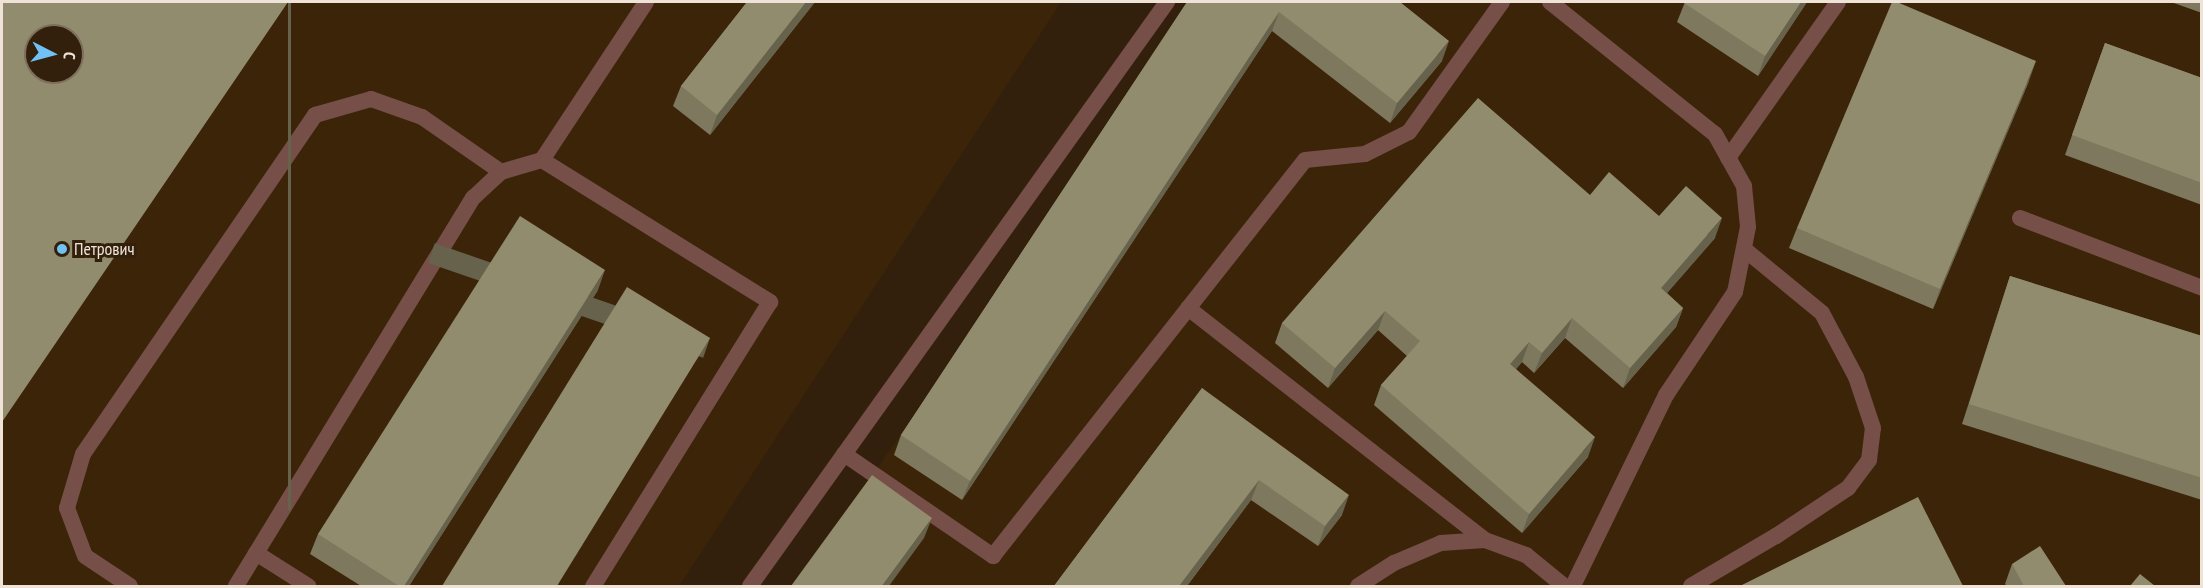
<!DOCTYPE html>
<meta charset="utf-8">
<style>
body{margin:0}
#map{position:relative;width:2203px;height:588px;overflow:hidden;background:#33200c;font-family:"PT Sans Narrow",sans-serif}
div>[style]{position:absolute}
.built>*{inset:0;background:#3c2409}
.service>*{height:16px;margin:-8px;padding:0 8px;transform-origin:8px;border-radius:8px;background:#764f48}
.wall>*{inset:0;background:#7d785e}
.shaded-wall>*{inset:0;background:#66624c;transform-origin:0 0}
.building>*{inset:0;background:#918c6d}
.dots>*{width:16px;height:16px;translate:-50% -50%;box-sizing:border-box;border:3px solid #33200c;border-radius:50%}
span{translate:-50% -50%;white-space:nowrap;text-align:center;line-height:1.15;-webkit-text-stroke:6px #33200c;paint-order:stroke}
.poi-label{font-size:18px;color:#efe2d6}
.left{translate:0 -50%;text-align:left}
.frame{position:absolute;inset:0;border:3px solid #efe2d6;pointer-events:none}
.north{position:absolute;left:24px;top:24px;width:60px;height:60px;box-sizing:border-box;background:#33200c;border:2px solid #7e6e5d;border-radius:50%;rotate:96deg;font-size:16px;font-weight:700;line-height:24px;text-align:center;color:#efe2d6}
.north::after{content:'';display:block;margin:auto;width:21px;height:27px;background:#71c1f4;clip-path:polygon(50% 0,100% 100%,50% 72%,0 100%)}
</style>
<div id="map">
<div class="built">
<div style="clip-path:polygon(evenodd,2px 2px,1061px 2px,679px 586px,2px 586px,2px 2px,36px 36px,72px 36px,72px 72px,36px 72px,36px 36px)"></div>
<div style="clip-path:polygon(1197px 2px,2201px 2px,2201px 586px,797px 586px)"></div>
</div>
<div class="service">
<div style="left:1550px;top:2px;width:211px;rotate:38.7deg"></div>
<div style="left:1715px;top:134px;width:60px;rotate:60.9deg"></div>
<div style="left:1744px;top:186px;width:41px;rotate:84.4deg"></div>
<div style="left:1748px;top:227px;width:66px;rotate:101.3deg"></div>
<div style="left:1735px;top:292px;width:124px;rotate:123.8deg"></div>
<div style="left:1666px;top:395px;width:212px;rotate:116deg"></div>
<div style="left:1728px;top:158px;width:191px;rotate:-54.8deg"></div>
<div style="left:542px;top:160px;width:189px;rotate:-56.6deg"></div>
<div style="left:2020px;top:218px;width:195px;rotate:21deg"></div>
<div style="left:1188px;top:308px;width:377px;rotate:38deg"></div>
<div style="left:844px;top:454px;width:181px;rotate:34.4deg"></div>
<div style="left:993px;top:556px;width:504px;rotate:-51.77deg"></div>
<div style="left:1305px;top:160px;width:60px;rotate:-5.7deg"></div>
<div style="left:1365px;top:154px;width:49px;rotate:-26.6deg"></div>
<div style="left:1409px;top:132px;width:160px;rotate:-54.4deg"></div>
<div style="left:256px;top:553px;width:62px;rotate:32.4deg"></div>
<div style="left:130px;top:586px;width:54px;rotate:-146.3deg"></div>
<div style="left:85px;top:556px;width:51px;rotate:-110.6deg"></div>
<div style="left:67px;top:508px;width:56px;rotate:-73.5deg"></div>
<div style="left:83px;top:454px;width:411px;rotate:-55.6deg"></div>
<div style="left:315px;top:115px;width:58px;rotate:-15.9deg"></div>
<div style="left:371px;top:99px;width:54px;rotate:19.4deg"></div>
<div style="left:422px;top:117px;width:96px;rotate:34.8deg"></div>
<div style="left:236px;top:586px;width:455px;rotate:-58.6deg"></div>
<div style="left:473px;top:198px;width:38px;rotate:-43deg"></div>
<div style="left:501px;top:172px;width:43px;rotate:-16.3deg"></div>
<div style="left:542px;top:160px;width:269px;rotate:31.9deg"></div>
<div style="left:770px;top:302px;width:335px;rotate:121.9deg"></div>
<div style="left:750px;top:586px;width:718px;rotate:-54.47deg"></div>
<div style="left:1358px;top:586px;width:43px;rotate:-32.6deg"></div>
<div style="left:1394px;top:563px;width:51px;rotate:-23.1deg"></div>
<div style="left:1441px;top:543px;width:44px;rotate:-3.9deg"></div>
<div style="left:1485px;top:540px;width:44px;rotate:20.1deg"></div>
<div style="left:1526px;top:555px;width:49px;rotate:39.2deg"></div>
<div style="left:1691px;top:586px;width:99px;rotate:-30.5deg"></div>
<div style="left:1776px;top:536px;width:87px;rotate:-33.7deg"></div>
<div style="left:1848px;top:488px;width:35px;rotate:-53deg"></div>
<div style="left:1869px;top:460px;width:32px;rotate:-83deg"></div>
<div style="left:1873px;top:428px;width:54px;rotate:-108.4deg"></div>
<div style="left:1856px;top:377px;width:72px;rotate:-118deg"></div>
<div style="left:1822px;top:313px;width:101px;rotate:-140.6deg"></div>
</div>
<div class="wall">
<div style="clip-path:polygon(747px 2px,815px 2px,710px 135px,673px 106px,681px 86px)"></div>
<div style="clip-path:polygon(1187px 2px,1400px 2px,1442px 61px,1390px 123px,1272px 31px,962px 500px,894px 455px,901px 435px)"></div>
<div style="clip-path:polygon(1685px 2px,1807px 2px,1758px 76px,1677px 22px)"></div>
<div style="clip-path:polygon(2171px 2px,2202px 2px,2202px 13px)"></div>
<div style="clip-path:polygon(2105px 43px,2202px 78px,2202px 205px,2065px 155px)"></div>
<div style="clip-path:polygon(2029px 81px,1933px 309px,1789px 248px,1797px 228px)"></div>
<div style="clip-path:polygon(1590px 195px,1659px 216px,1715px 238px,1667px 293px,1683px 308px,1676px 327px,1623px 388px,1565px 338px,1534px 373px,1522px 362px,1516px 369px,1588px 457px,1522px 533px,1374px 405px,1381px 385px,1407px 356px,1378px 330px,1328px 388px,1275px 343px,1282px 323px)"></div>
<div style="clip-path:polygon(2010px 276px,2202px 336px,2202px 500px,1962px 424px)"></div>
<div style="clip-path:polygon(598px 290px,409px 586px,361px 586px,310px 554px,318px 534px)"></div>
<div style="clip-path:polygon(1202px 388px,1342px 515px,1318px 546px,1251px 500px,1187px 586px,1054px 586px)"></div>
<div style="clip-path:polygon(2012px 564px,2066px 586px,2007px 586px,2005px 584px)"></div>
</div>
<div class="shaded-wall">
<div style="left:288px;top:2px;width:3px;height:508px"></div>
<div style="clip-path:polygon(806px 2px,815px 2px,710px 135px,717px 115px)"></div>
<div style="clip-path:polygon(1801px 2px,1807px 2px,1758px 76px,1765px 56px)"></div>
<div style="clip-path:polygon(1279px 12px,1272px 31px,962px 500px,970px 481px)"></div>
<div style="clip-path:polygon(1449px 41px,1442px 61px,1390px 123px,1397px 103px)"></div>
<div style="clip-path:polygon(2036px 61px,2029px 81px,1933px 309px,1940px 289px)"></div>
<div style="clip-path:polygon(1722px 218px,1715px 238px,1654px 308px,1661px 288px)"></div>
<div style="clip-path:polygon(605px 270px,598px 290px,409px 586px,404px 586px)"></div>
<div style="clip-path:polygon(1683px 308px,1676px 327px,1623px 388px,1630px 368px)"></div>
<div style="clip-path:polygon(1385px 311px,1378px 330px,1328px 388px,1335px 368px)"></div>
<div style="clip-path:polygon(1572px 318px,1565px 338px,1534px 373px,1542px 353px)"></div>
<div style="left:710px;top:338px;width:21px;height:291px;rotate:109deg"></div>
<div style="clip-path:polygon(1529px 342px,1522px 362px,1503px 384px,1510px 364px)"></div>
<div style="clip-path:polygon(1595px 437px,1588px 457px,1522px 533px,1529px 514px)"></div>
<div style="clip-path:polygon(1259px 480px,1251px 500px,1187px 586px,1179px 586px)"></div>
<div style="clip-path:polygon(1349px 495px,1342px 515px,1318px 546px,1325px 526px)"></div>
<div style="clip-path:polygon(932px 518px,924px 538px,889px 586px,882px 586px)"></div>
</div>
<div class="building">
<div style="clip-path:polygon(evenodd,2px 2px,288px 2px,2px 422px,2px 2px,36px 36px,72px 36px,72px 72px,36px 72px,36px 36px)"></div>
<div style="clip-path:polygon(747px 2px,806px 2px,717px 115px,681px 86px)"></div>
<div style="clip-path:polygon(1187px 2px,1400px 2px,1449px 41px,1397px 103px,1279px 12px,970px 481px,901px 435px)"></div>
<div style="clip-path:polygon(1685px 2px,1801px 2px,1765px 56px,1684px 3px)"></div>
<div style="clip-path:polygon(1892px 2px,1897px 2px,2036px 61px,1940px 289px,1797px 228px)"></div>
<div style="clip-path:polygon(2105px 43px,2202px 78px,2202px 183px,2072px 135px)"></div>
<div style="clip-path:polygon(1478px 98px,1590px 195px,1609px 172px,1659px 216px,1686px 186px,1722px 218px,1661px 288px,1683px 308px,1630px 368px,1572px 318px,1542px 353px,1529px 342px,1510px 364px,1595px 437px,1529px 514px,1381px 385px,1420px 341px,1385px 311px,1335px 368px,1282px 323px)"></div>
<div style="clip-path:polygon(520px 216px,605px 270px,404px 586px,399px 586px,318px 534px)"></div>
<div style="clip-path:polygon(2010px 276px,2202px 336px,2202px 478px,1969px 404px)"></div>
<div style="clip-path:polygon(627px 287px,710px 338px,557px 586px,442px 586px)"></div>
<div style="clip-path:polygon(1202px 388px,1349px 495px,1325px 526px,1259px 480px,1179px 586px,1054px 586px)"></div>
<div style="clip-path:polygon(872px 475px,932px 518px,882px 586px,791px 586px)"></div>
<div style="clip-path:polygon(1918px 497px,1963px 586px,1740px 586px)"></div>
<div style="clip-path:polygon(2040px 546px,2066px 586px,2024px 586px,2012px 564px)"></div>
<div style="clip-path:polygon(2140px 574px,2155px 586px,2130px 586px)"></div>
</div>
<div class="dots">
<div style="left:62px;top:249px;background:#71c1f4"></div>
</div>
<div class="poi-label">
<span class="left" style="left:74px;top:249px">Петрович</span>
</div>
<div class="frame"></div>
<div class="north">С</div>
</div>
